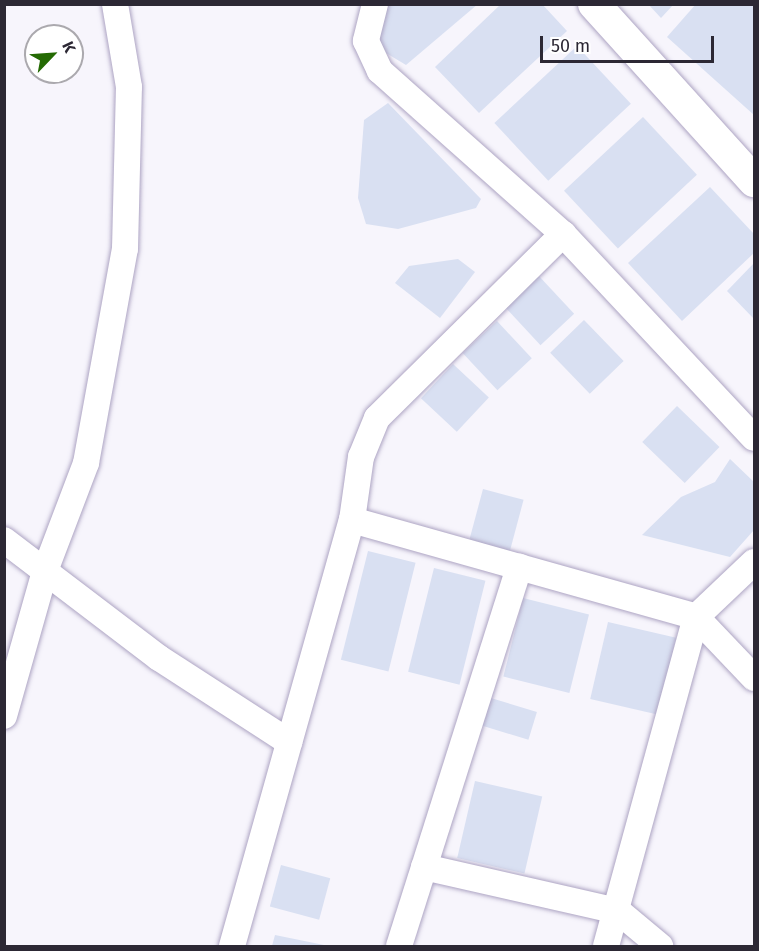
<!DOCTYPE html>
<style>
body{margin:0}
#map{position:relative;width:759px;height:951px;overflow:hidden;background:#f7f5fc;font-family:"Fira Sans",sans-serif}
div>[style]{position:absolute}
.building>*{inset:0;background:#d9e0f2;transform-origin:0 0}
.roads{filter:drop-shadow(0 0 2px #ada4c3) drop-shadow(0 0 2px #ada4c3)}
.minor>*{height:26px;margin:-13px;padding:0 13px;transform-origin:13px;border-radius:13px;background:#fff}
.tertiary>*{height:32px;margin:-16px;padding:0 16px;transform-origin:16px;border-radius:16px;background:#fff}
span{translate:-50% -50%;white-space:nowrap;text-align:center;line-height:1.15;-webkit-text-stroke:4.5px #fff;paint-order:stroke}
.frame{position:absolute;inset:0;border:6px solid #2c2834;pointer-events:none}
.north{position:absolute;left:24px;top:24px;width:60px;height:60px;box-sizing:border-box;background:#fff;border:2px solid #aba9ae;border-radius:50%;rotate:65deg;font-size:16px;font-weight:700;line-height:24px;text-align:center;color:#2c2834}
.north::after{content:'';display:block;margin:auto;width:21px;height:27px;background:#246a03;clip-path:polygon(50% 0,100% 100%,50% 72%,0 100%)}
.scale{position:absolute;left:540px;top:36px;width:174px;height:27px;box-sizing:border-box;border:3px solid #2c2834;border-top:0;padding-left:8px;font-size:18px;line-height:21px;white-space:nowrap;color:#2c2834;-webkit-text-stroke:4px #fff;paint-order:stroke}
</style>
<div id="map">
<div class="building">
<div style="clip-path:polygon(387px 4px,478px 4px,406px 65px,366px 41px)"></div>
<div style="clip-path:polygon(501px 4px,542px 4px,567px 31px,479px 113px,435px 67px)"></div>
<div style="clip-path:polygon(648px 4px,674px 4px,661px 18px)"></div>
<div style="clip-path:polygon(696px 4px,754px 4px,754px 115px,667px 37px)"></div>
<div style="left:577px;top:46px;width:79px;height:113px;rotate:47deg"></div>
<div style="clip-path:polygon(388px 103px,481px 199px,476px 208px,398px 229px,366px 224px,358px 198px,364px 120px)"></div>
<div style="left:643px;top:117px;width:79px;height:108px;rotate:47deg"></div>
<div style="clip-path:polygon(710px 187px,754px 234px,754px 253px,682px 321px,628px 263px)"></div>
<div style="clip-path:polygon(458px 259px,475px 272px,440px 318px,395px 283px,409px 266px)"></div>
<div style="clip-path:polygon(754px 263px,754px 319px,727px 291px)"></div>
<div style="left:538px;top:275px;width:53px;height:46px;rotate:47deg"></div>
<div style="left:584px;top:320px;width:57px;height:47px;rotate:46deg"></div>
<div style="left:497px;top:321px;width:51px;height:47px;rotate:47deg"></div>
<div style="left:453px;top:364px;width:49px;height:47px;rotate:43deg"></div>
<div style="left:677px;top:406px;width:59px;height:50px;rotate:44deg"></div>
<div style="clip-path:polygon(730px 459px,754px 482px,754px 530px,730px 557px,642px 535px,681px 497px,715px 482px)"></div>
<div style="left:483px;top:489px;width:42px;height:58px;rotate:15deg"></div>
<div style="left:368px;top:551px;width:49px;height:112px;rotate:14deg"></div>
<div style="left:434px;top:568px;width:53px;height:107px;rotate:14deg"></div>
<div style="left:523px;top:598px;width:68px;height:81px;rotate:14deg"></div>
<div style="left:608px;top:622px;width:70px;height:79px;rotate:13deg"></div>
<div style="left:491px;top:698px;width:48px;height:29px;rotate:17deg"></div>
<div style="left:475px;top:781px;width:69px;height:79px;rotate:13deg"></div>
<div style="left:281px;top:865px;width:51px;height:43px;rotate:15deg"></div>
<div style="clip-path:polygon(275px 935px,324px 945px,324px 946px,272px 946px)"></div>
</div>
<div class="roads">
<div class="minor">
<div style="left:375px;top:4px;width:38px;rotate:104deg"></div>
<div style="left:366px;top:41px;width:33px;rotate:65deg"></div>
<div style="left:380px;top:71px;width:245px;rotate:41.7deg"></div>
<div style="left:563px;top:234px;width:279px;rotate:46.9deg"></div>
<div style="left:352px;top:520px;width:357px;rotate:15.7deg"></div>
<div style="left:696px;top:617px;width:84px;rotate:46.4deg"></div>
<div style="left:4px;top:540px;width:195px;rotate:37.3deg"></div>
<div style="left:159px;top:658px;width:155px;rotate:32.9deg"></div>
<div style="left:4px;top:716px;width:151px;rotate:-74.2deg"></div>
<div style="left:45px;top:571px;width:116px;rotate:-69.2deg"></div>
<div style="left:86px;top:463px;width:218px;rotate:-79.7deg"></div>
<div style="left:125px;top:249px;width:162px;rotate:-88.6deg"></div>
<div style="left:129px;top:87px;width:84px;rotate:-99.6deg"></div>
<div style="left:424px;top:867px;width:199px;rotate:12.8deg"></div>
<div style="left:618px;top:911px;width:55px;rotate:39.8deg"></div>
<div style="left:232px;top:946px;width:443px;rotate:-74.3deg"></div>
<div style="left:352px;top:520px;width:64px;rotate:-81.9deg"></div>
<div style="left:361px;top:457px;width:42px;rotate:-67.7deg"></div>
<div style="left:377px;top:418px;width:262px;rotate:-44.7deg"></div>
<div style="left:399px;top:946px;width:398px;rotate:-72.4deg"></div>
<div style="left:606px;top:946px;width:341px;rotate:-74.7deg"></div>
<div style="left:696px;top:617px;width:80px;rotate:-43.5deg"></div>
</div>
<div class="tertiary">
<div style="left:594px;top:4px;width:239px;rotate:47.9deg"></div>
</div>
</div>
<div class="frame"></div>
<div class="north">K</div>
<div class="scale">50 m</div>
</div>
